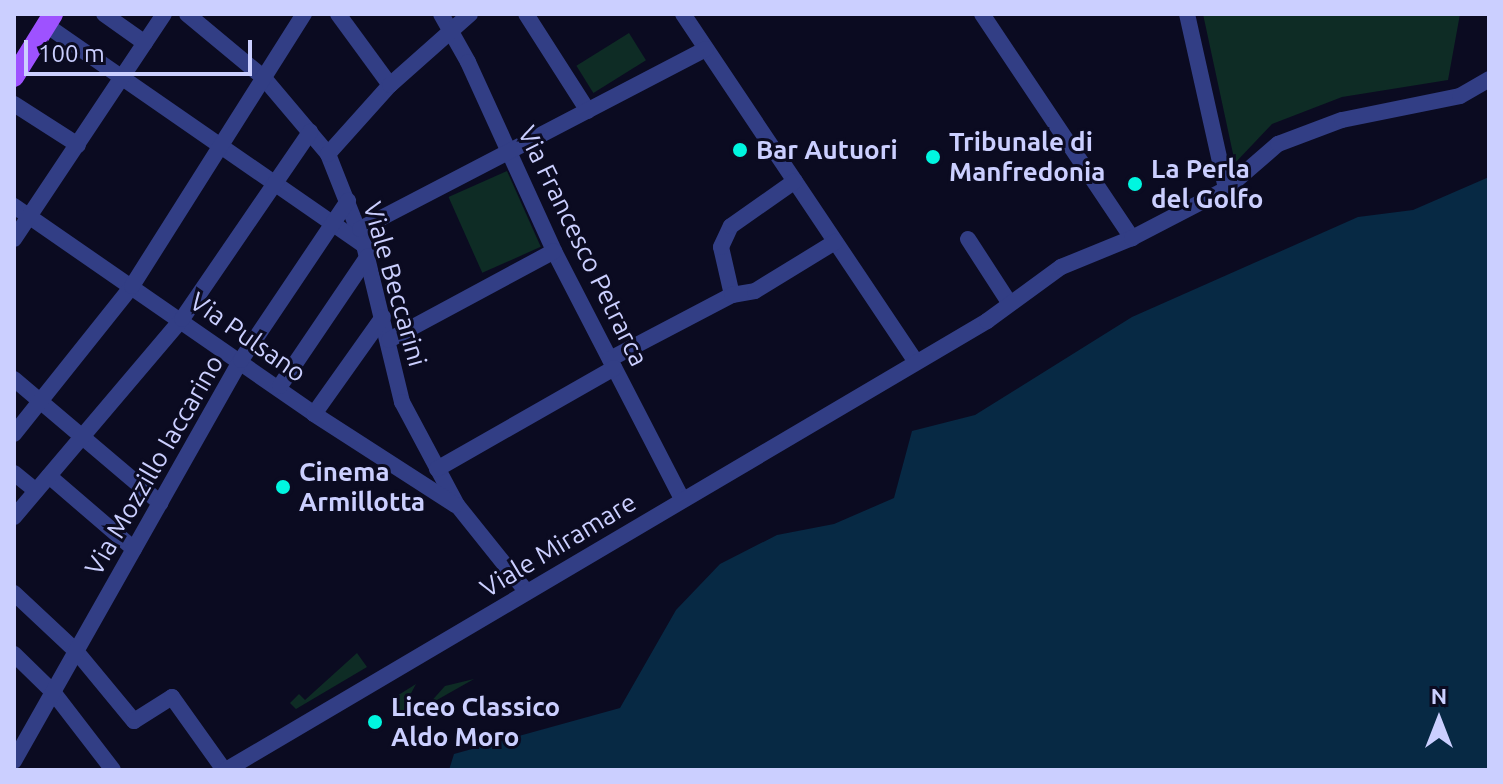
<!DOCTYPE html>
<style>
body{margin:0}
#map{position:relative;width:1503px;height:784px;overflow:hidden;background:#0b0b21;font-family:Ubuntu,sans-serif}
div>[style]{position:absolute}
.green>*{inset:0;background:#0e2c25;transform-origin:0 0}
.water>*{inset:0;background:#072944}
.minor>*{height:16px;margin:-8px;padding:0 8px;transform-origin:8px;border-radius:8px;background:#323e85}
.major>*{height:20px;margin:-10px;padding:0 10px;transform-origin:10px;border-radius:10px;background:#9e52ff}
.dots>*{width:22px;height:22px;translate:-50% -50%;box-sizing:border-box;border:4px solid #0b0b21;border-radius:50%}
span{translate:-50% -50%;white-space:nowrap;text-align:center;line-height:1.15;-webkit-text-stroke:6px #0b0b21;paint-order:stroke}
.poi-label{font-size:26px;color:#cbcfff;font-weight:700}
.left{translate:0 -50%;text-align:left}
.street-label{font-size:26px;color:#cbcfff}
.frame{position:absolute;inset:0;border:16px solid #cbcfff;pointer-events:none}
.north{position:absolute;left:1399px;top:680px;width:80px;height:80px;-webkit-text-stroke:6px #0b0b21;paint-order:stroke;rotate:0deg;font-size:22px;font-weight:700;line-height:32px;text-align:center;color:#cbcfff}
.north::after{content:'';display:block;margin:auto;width:28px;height:36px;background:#cbcfff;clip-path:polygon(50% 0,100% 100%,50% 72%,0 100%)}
.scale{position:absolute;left:24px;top:40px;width:228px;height:36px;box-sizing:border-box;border:4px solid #cbcfff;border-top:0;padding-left:10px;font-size:24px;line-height:28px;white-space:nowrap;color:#cbcfff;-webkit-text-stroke:6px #0b0b21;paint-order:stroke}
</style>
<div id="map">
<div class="green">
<div style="clip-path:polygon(1203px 14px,1460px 14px,1448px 80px,1342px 97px,1272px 124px,1235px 163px)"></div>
<div style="left:629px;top:33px;width:32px;height:62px;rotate:58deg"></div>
<div style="left:507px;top:171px;width:83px;height:64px;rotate:66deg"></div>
<div style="clip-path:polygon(357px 653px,367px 667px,296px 709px,290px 703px,299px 694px,305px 700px)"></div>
<div style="clip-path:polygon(474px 679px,428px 705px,445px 686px)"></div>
<div style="clip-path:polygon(416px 684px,409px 697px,403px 719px,392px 699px)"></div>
</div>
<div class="water">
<div style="clip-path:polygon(1489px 177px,1489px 770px,449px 770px,454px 754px,620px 708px,676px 610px,720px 564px,777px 535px,834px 524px,894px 498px,912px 431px,975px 415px,1132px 317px,1358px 217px,1413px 210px)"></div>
</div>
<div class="minor">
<div style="left:104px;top:14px;width:50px;rotate:35.3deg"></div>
<div style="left:187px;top:14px;width:99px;rotate:39.7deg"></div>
<div style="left:263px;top:77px;width:101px;rotate:49.8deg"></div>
<div style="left:328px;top:154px;width:98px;rotate:68.4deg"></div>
<div style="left:364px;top:245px;width:162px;rotate:76.4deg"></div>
<div style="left:402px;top:402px;width:117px;rotate:61.9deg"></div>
<div style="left:457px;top:505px;width:110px;rotate:51.3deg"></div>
<div style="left:338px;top:14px;width:88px;rotate:53.8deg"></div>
<div style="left:441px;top:14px;width:55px;rotate:60.6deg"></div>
<div style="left:468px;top:62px;width:208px;rotate:65.5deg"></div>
<div style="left:554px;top:251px;width:279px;rotate:62.7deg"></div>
<div style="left:526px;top:14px;width:115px;rotate:57.4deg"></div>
<div style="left:683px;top:14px;width:417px;rotate:56.2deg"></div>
<div style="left:982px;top:14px;width:270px;rotate:56.2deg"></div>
<div style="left:1187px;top:14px;width:179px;rotate:77.4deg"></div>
<div style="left:46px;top:25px;width:387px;rotate:34.7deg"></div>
<div style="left:14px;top:104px;width:76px;rotate:32.6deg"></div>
<div style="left:328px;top:154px;width:93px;rotate:-48.1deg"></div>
<div style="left:390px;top:85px;width:107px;rotate:-41.6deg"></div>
<div style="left:14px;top:206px;width:365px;rotate:34.7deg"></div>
<div style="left:314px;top:414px;width:168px;rotate:32.8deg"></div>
<div style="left:360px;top:229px;width:390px;rotate:-27.5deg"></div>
<div style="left:14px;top:239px;width:270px;rotate:-56.3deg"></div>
<div style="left:968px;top:239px;width:77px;rotate:57.1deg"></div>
<div style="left:732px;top:295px;width:49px;rotate:-102.9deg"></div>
<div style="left:721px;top:247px;width:23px;rotate:-65deg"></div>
<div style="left:731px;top:226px;width:78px;rotate:-35.1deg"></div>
<div style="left:389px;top:340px;width:187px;rotate:-28.3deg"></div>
<div style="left:610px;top:359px;width:138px;rotate:-27.7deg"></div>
<div style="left:732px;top:295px;width:23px;rotate:-10deg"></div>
<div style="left:755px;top:291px;width:94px;rotate:-31.5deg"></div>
<div style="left:14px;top:379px;width:192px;rotate:40.3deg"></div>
<div style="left:280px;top:386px;width:157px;rotate:-55.9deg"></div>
<div style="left:314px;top:414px;width:119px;rotate:-54.6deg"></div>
<div style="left:14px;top:434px;width:189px;rotate:-51.4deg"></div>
<div style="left:132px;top:286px;width:322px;rotate:-57.7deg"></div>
<div style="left:437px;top:469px;width:204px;rotate:-29.7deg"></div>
<div style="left:14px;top:473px;width:28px;rotate:39deg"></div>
<div style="left:49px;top:476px;width:112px;rotate:40.7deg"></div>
<div style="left:14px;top:517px;width:260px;rotate:-49.7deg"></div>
<div style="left:182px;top:319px;width:227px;rotate:-55.6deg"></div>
<div style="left:14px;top:593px;width:85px;rotate:43.1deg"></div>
<div style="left:76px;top:651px;width:91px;rotate:50.4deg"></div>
<div style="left:134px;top:721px;width:45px;rotate:-32.3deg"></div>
<div style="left:172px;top:697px;width:90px;rotate:54.5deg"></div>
<div style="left:14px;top:654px;width:54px;rotate:44.3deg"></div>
<div style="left:53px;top:692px;width:98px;rotate:52.4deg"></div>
<div style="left:14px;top:761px;width:461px;rotate:-60.5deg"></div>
<div style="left:241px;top:360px;width:192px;rotate:-56.1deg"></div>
<div style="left:226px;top:770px;width:884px;rotate:-30.54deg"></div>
<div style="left:987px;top:321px;width:92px;rotate:-36.1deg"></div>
<div style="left:1061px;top:267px;width:77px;rotate:-22.2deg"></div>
<div style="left:1132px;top:238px;width:106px;rotate:-27.5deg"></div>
<div style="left:1226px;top:189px;width:69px;rotate:-40.9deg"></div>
<div style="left:1278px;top:144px;width:68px;rotate:-20.6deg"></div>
<div style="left:1342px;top:120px;width:120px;rotate:-11.5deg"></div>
<div style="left:1460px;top:96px;width:34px;rotate:-30deg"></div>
</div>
<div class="major">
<div style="left:14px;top:77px;width:74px;rotate:-58.2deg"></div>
</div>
<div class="dots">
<div style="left:740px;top:150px;background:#00f6e0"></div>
<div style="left:933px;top:157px;background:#00f6e0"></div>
<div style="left:1135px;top:184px;background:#00f6e0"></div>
<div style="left:283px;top:487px;background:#00f6e0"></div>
<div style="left:375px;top:722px;background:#00f6e0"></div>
</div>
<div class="poi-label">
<span class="left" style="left:949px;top:157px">Tribunale di<br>Manfredonia</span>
<span class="left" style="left:756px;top:150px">Bar Autuori</span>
<span class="left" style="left:1151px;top:184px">La Perla<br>del Golfo</span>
<span class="left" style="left:299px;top:487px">Cinema<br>Armillotta</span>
<span class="left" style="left:391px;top:722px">Liceo Classico<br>Aldo Moro</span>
</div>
<div class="street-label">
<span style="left:583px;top:246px;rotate:64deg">Via Francesco Petrarca</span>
<span style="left:395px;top:284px;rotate:74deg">Viale Beccarini</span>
<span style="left:248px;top:337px;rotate:35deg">Via Pulsano</span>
<span style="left:154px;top:465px;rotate:-60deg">Via Mozzillo Iaccarino</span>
<span style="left:558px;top:545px;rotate:-31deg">Viale Miramare</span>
</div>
<div class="frame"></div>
<div class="north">N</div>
<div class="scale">100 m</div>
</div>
